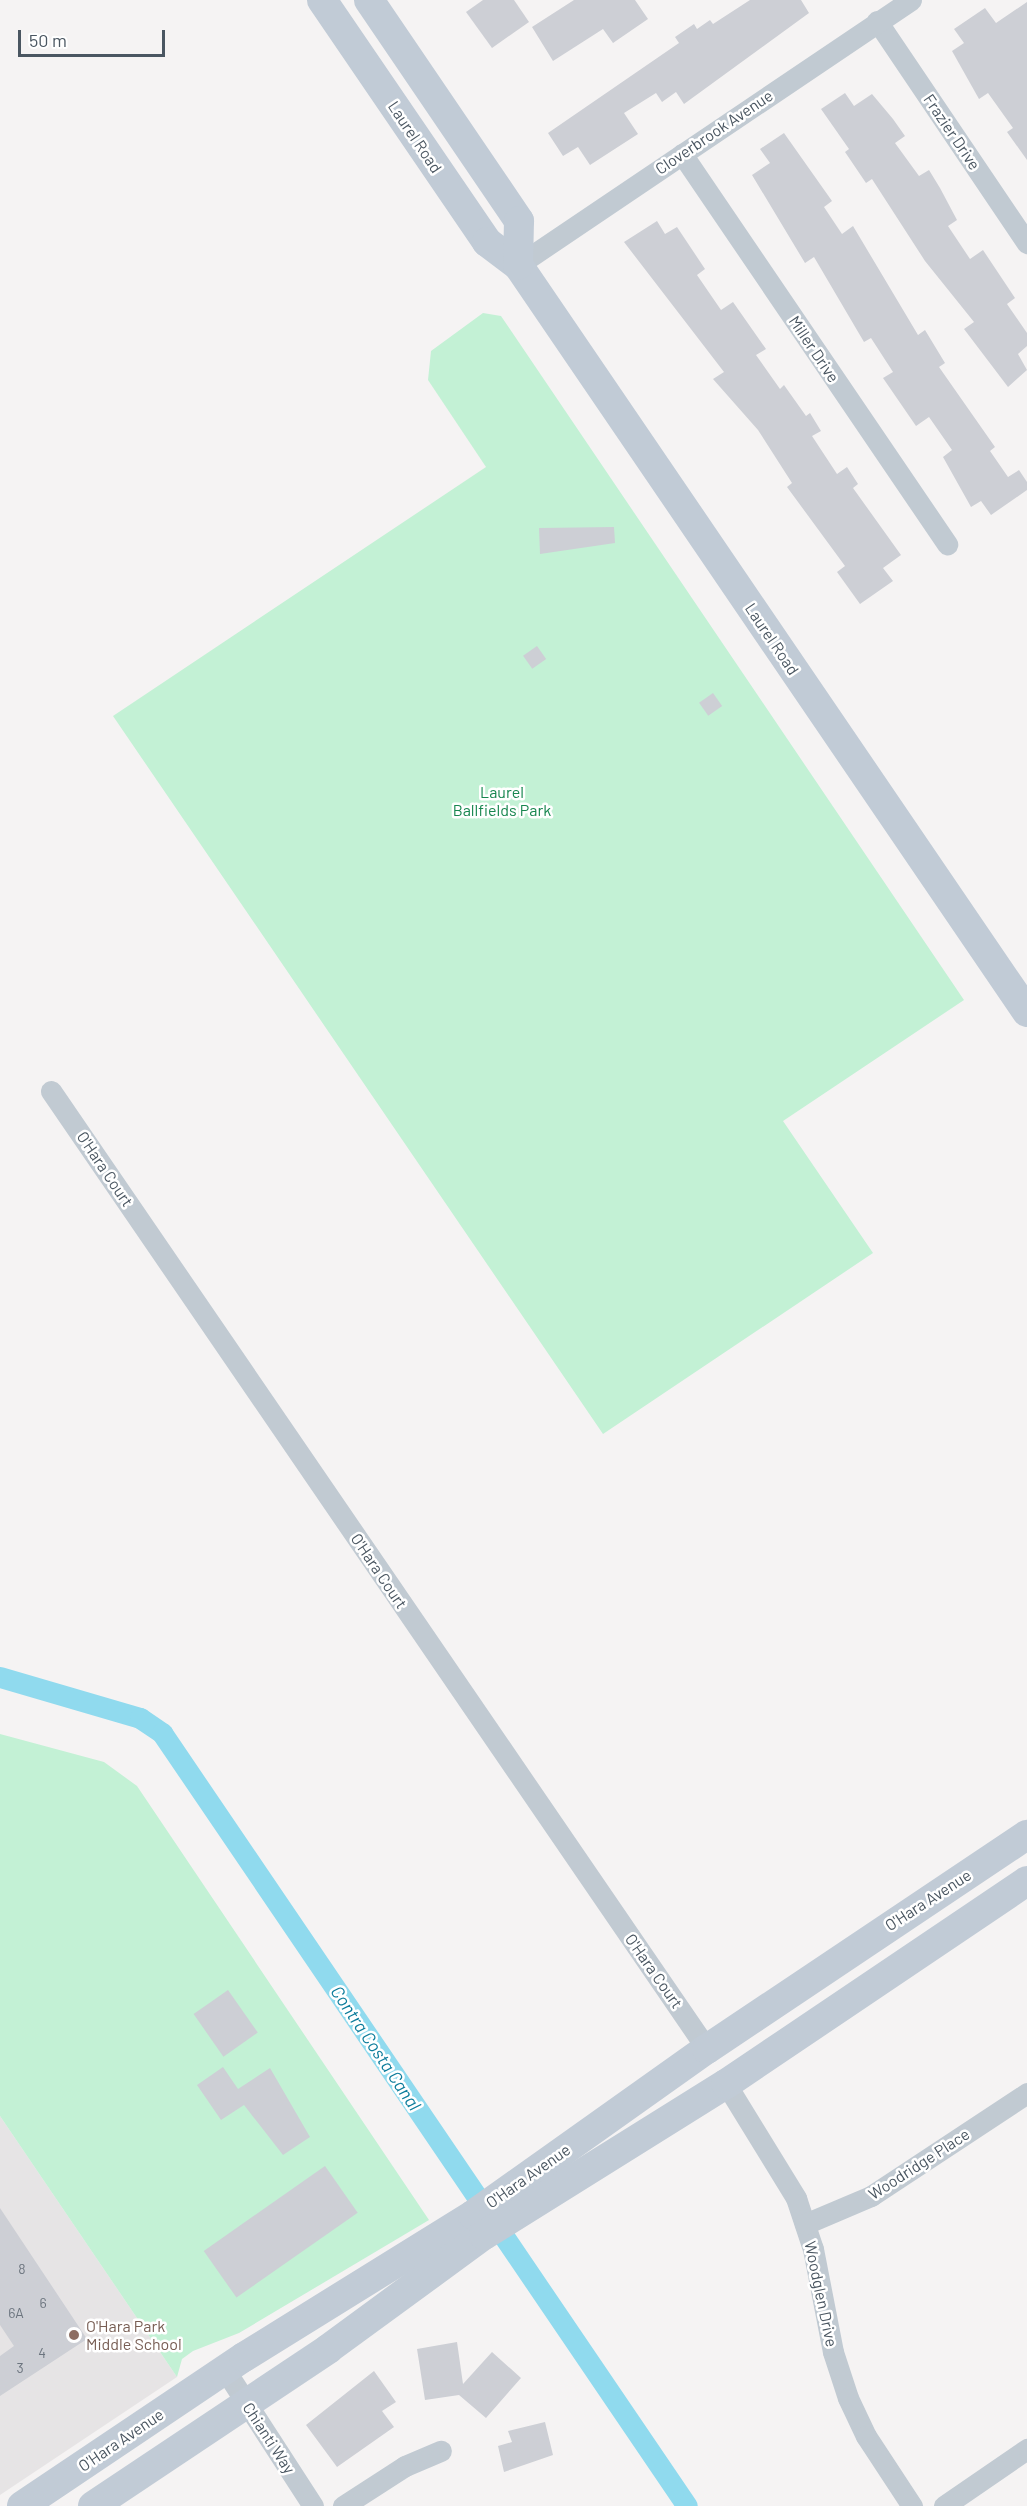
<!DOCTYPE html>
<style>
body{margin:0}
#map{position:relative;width:1027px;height:2506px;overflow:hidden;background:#f5f3f3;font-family:Barlow,sans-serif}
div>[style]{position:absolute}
.education>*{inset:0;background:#e6e4e5}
.green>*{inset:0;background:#c3f1d5}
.canal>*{height:21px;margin:-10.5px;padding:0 10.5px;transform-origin:10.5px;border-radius:10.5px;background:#90daee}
.building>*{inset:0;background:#cdcfd5;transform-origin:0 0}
.street>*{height:21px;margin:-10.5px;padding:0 10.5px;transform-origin:10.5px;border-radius:10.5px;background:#c1cad2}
.secondary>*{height:30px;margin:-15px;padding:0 15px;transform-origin:15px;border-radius:15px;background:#c1cbd6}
.dots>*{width:16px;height:16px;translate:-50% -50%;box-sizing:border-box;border:3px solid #fff;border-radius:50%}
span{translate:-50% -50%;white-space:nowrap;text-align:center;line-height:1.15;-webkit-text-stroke:5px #fff;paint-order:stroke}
.number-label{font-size:14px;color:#6b747e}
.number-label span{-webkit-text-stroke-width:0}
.street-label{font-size:16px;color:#4a5661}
.park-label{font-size:16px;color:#17864f}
.education-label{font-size:16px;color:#785e54}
.left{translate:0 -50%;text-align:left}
.water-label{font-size:18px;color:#0c7c9b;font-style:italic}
.scale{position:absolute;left:18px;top:30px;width:147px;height:27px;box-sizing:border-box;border:3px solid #4a5661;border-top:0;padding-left:8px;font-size:18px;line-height:21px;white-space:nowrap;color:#4a5661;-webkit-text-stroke:4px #fff;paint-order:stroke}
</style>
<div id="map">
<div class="education">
<div style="clip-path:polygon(0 2116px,177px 2377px,0 2495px)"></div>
</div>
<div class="green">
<div style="clip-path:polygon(483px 313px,501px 316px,964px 1000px,783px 1121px,873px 1253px,603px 1434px,113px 716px,486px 467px,428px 380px,431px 351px)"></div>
<div style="clip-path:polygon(0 1734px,104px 1762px,137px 1786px,429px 2220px,239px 2333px,193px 2351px,182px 2359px,177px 2377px,0 2116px)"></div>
</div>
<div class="canal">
<div style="left:0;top:1677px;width:146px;rotate:16.3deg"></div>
<div style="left:140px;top:1718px;width:27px;rotate:34deg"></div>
<div style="left:162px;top:1733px;width:934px;rotate:55.82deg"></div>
</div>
<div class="building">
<div style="clip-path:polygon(483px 0,514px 0,529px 22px,492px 48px,466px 12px)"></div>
<div style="clip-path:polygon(574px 0,635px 0,648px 19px,613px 43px,603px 29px,553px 61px,532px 27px)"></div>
<div style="clip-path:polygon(750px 0,801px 0,809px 13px,684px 104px,676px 92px,662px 102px,656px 93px,624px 113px,638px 134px,590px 165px,578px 147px,563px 156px,548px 133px,679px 43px,675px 37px,694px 24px,697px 29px,710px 20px,713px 24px)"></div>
<div style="clip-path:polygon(1027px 2px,1027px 160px,1007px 132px,1013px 128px,988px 93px,979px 99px,952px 51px,964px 43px,954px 29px,985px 8px,996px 23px)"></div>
<div style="clip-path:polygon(845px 93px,854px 106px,872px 94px,893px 119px,905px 136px,895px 143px,919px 176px,929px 170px,940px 188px,957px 220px,948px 226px,970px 259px,983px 250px,1015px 298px,1007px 304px,1027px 333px,1027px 346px,1018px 354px,1027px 370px,1008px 387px,964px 329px,974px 322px,925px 261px,872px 179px,866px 183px,845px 152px,849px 149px,821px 109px)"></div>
<div style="clip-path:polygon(784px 133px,832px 201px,824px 207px,842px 234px,853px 226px,918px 335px,925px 330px,945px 363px,939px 367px,995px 447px,990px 451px,1008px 477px,1019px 470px,1027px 482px,1027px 490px,991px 515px,981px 501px,971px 507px,943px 457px,952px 450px,929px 417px,916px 426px,883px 378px,893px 372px,871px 338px,864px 342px,814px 257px,805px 263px,752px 175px,770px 163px,760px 149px)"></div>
<div style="clip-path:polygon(657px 221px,665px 234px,677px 227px,705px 269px,697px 275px,721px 310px,733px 302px,766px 349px,756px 355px,780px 389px,784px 385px,806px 416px,810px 413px,821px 431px,812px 436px,837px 474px,847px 467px,858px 484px,853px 488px,901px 555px,883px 568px,893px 581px,860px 604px,837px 572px,845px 566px,787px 487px,792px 483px,758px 430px,713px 379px,724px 372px,624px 242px)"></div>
<div style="clip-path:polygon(614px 527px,615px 543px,540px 554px,539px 528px)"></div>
<div style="left:537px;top:646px;width:16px;height:17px;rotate:55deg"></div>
<div style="left:713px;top:693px;width:16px;height:17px;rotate:55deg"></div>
<div style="left:228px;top:1990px;width:52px;height:42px;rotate:55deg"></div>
<div style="clip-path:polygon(223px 2067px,238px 2089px,270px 2068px,310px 2137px,283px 2155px,244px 2105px,221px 2120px,197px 2085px)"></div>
<div style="left:325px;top:2166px;width:57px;height:148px;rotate:55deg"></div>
<div style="clip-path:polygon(0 2208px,87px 2339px,0 2396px,0 2356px,14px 2346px,0 2325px)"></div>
<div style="clip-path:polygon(457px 2342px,463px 2384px,492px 2352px,521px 2378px,486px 2418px,459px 2395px,425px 2400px,417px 2349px)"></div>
<div style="clip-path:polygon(374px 2371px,396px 2402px,382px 2411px,394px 2427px,337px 2467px,306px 2425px)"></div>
<div style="clip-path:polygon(545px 2422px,553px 2455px,504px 2472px,498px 2446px,512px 2442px,508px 2431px)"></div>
</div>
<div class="street">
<div style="left:877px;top:21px;width:268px;rotate:56deg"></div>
<div style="left:682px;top:154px;width:472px;rotate:55.8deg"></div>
<div style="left:518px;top:265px;width:474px;rotate:-34deg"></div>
<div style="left:51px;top:1091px;width:1161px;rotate:55.6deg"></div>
<div style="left:726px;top:2084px;width:134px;rotate:58.4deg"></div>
<div style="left:796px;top:2198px;width:54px;rotate:71.6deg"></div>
<div style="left:813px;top:2249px;width:105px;rotate:79deg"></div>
<div style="left:833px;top:2352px;width:48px;rotate:71.9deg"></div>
<div style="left:848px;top:2398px;width:42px;rotate:64.7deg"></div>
<div style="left:866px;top:2436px;width:84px;rotate:56.7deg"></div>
<div style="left:805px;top:2224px;width:72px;rotate:-23deg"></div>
<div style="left:871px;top:2196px;width:187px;rotate:-33.4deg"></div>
<div style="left:225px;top:2370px;width:162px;rotate:57.1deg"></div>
<div style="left:343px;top:2506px;width:74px;rotate:-32.8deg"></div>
<div style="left:405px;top:2466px;width:39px;rotate:-23deg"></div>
<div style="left:944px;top:2506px;width:101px;rotate:-34.5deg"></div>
</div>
<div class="secondary">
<div style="left:322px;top:0;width:293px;rotate:55.7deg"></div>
<div style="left:487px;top:242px;width:39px;rotate:37deg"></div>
<div style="left:518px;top:265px;width:904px;rotate:55.73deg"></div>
<div style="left:369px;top:0;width:267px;rotate:55.8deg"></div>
<div style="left:519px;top:221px;width:44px;rotate:91.3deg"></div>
<div style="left:22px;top:2506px;width:267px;rotate:-33.9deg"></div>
<div style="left:244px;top:2357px;width:269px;rotate:-31.8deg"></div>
<div style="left:473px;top:2215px;width:287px;rotate:-35.4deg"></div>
<div style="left:707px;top:2049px;width:385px;rotate:-33.8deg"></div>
<div style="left:93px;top:2506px;width:283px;rotate:-33.7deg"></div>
<div style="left:328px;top:2349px;width:193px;rotate:-36.2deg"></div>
<div style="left:484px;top:2235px;width:285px;rotate:-32deg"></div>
<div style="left:726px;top:2084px;width:363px;rotate:-34deg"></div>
</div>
<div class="dots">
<div style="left:74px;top:2335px;background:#8d6e63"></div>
</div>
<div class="number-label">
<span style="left:22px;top:2269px">8</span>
<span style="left:43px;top:2303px">6</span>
<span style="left:16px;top:2313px">6A</span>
<span style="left:42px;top:2353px">4</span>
<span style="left:20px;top:2368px">3</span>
</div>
<div class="street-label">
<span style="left:714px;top:132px;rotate:-34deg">Cloverbrook Avenue</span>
<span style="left:952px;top:132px;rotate:56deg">Frazier Drive</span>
<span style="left:415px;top:137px;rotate:56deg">Laurel Road</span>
<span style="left:814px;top:349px;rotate:56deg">Miller Drive</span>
<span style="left:772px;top:639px;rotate:56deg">Laurel Road</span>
<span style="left:105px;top:1169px;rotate:56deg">O'Hara Court</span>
<span style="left:379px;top:1571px;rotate:56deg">O'Hara Court</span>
<span style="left:928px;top:1900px;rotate:-33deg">O'Hara Avenue</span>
<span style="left:654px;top:1971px;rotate:55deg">O'Hara Court</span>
<span style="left:919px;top:2164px;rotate:-33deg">Woodridge Place</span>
<span style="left:528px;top:2176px;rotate:-35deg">O'Hara Avenue</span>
<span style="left:821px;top:2294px;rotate:78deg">Woodglen Drive</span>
<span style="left:269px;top:2438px;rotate:57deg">Chianti Way</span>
<span style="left:121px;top:2440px;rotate:-34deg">O'Hara Avenue</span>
</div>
<div class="park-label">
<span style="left:502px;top:801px">Laurel<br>Ballfields Park</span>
</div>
<div class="education-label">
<span class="left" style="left:86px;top:2335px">O'Hara Park<br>Middle School</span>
</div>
<div class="water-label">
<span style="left:376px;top:2048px;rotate:56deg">Contra Costa Canal</span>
</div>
<div class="scale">50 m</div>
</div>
